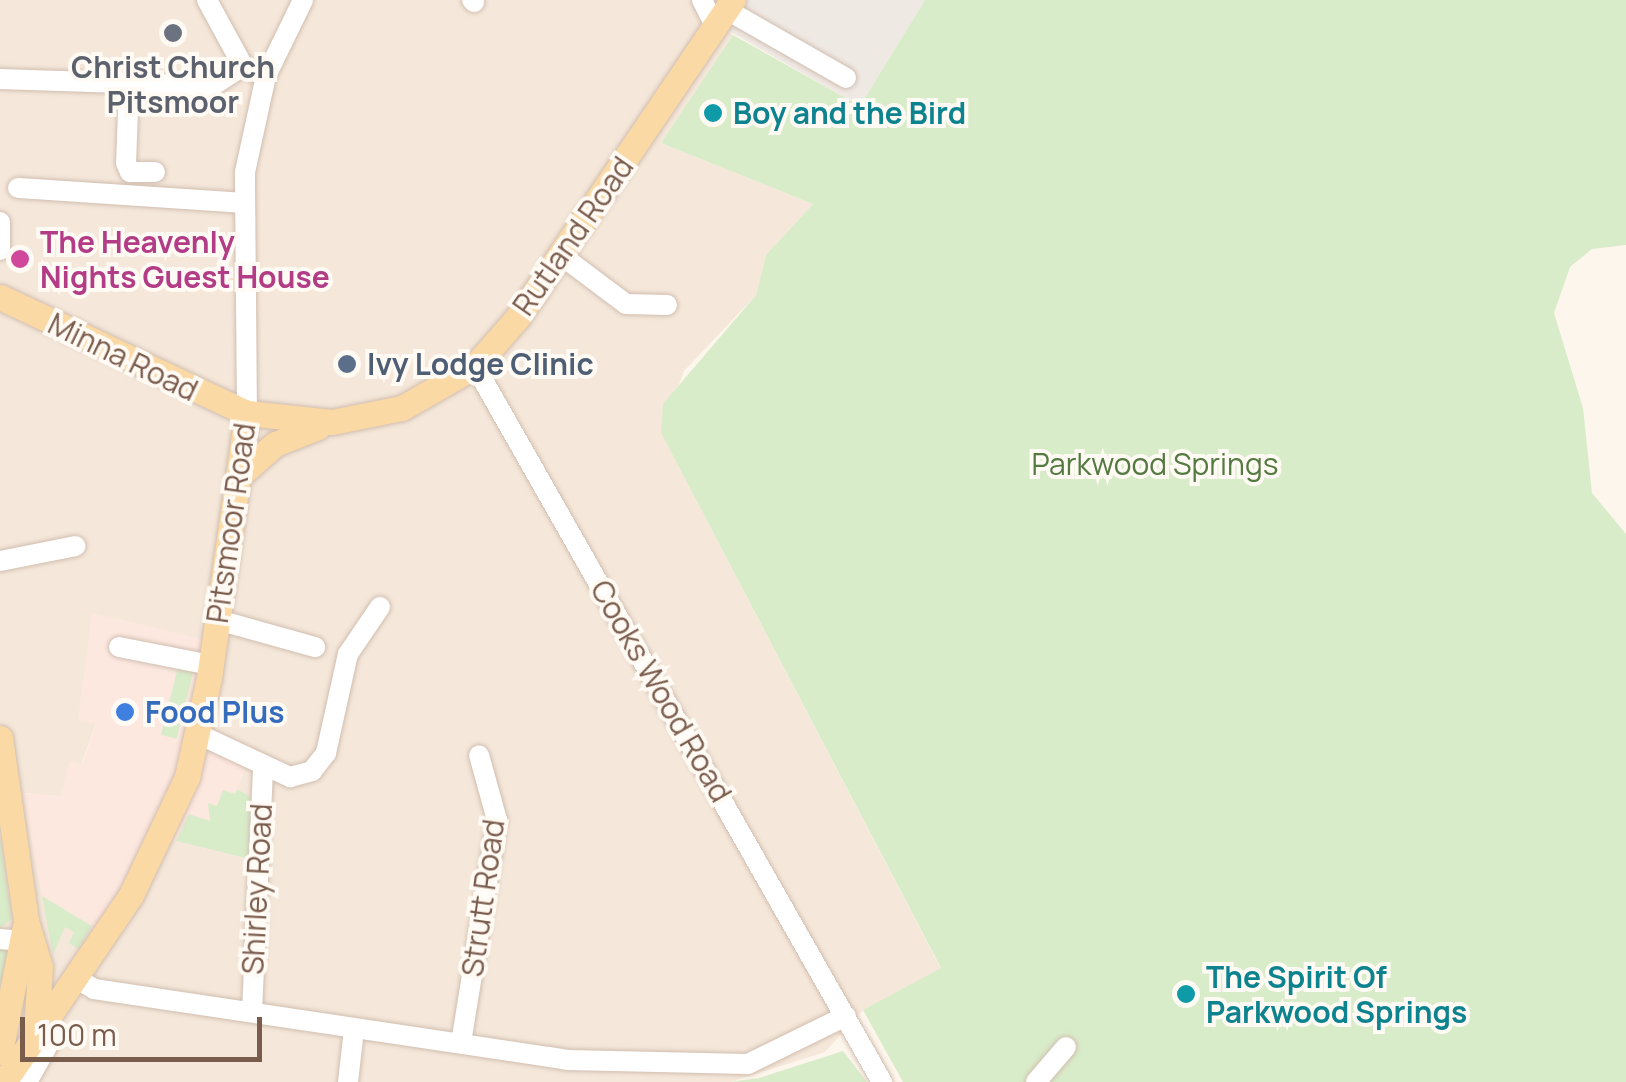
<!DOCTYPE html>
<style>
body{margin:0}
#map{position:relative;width:1626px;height:1082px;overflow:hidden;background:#fdf6ec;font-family:Manrope,sans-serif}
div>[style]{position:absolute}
.residential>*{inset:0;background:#f5e8da}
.commercial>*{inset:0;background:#fde8e0}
.industrial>*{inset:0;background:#efe9e4}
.green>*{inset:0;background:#d8ecc9;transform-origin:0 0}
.roads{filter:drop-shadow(0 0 2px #d1beb0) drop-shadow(0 0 2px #d1beb0)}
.minor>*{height:20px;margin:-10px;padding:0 10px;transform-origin:10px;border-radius:10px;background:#fff}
.major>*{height:25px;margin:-12.5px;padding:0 12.5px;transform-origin:12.5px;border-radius:12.5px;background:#fbd9a5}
.dots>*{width:28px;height:28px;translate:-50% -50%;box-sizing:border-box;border:5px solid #fffaf3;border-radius:50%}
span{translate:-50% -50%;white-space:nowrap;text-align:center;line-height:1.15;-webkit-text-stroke:8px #fffaf3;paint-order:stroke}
.worship-label{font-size:30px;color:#5b616d;font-weight:700}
.culture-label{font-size:30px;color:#0d838f;font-weight:700}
.left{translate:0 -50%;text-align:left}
.street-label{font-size:30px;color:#7a5c4d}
.hotel-label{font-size:30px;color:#b23c85;font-weight:700}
.service-label{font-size:30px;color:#4e5e75;font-weight:700}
.park-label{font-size:30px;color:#537a41}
.shop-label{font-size:30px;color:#366cbe;font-weight:700}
.scale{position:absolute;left:20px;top:1017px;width:242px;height:45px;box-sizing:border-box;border:5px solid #7a5c4d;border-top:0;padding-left:12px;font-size:30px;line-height:35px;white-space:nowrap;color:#7a5c4d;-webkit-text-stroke:8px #fffaf3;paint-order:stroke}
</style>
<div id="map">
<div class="residential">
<div style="clip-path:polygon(evenodd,0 0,739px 0,722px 27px,733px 35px,661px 143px,813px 204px,766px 255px,756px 295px,684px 371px,661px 433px,941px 969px,863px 1010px,825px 1052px,730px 1082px,0 1082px,0 0,79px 720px,198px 734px,243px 775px,237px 789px,259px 861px,161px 837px,104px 936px,92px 926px,24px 793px,61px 797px,71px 762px,81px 765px,96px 723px,79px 720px)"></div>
</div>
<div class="commercial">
<div style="clip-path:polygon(92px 613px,215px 642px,198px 733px,248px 759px,238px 788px,241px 822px,259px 862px,161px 838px,105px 936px,42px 896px,23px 793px,60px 797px,70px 762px,82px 764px,96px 724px,78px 720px)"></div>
</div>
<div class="industrial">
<div style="clip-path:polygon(739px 0,925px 0,860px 106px,722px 27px)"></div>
</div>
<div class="green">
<div style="clip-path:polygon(925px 0,1626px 0,1626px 245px,1592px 249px,1570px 267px,1554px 313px,1583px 408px,1592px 493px,1626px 534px,1626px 1082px,903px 1082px,863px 1010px,941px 968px,661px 433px,663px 404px,756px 295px,766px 255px,813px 204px,661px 143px,733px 35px,860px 106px)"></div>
<div style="left:178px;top:667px;width:16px;height:70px;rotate:14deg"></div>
<div style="clip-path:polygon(237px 789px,254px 799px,253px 860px,176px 841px,189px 814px,210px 821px,208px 803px,217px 806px,223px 790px,235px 794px)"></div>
<div style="clip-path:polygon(0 838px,12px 919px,1px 927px,3px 943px,11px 947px,0 1006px)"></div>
<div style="clip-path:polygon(42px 896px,92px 926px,78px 949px,69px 943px,74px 932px,65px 927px,53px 955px)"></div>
<div style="clip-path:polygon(843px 1051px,867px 1082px,730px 1082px,759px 1078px)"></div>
</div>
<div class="roads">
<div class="minor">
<div style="left:207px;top:0;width:75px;rotate:61.4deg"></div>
<div style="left:243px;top:66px;width:13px;rotate:27deg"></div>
<div style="left:472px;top:0;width:3px;rotate:45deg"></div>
<div style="left:702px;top:0;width:30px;rotate:63deg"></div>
<div style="left:727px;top:10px;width:137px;rotate:29.7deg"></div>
<div style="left:0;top:79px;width:212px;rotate:1.9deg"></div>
<div style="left:212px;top:86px;width:37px;rotate:-33deg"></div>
<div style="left:129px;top:83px;width:80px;rotate:92.1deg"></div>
<div style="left:126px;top:163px;width:10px;rotate:66deg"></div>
<div style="left:130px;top:172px;width:25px"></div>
<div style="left:18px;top:188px;width:225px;rotate:3.8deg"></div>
<div style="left:0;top:222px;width:28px;rotate:90deg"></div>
<div style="left:562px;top:256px;width:80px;rotate:36.9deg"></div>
<div style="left:626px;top:304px;width:41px;rotate:1.4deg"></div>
<div style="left:475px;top:366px;width:824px;rotate:60.38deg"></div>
<div style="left:247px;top:413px;width:241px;rotate:-90.5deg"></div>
<div style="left:245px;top:172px;width:98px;rotate:-77.7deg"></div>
<div style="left:266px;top:76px;width:85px;rotate:-64deg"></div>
<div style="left:0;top:561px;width:77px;rotate:-11.2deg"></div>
<div style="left:218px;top:620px;width:101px;rotate:15.6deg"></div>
<div style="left:119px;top:647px;width:94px;rotate:11.1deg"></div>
<div style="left:198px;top:734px;width:102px;rotate:25.1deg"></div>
<div style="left:290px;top:777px;width:23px;rotate:-15deg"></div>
<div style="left:312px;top:771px;width:23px;rotate:-52deg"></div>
<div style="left:326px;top:753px;width:101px;rotate:-77.5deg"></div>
<div style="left:348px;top:654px;width:57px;rotate:-55.8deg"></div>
<div style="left:0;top:939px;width:23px;rotate:5deg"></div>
<div style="left:77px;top:979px;width:20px;rotate:30deg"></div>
<div style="left:94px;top:989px;width:479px;rotate:8.5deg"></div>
<div style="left:568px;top:1060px;width:180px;rotate:1.3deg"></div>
<div style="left:748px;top:1064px;width:109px;rotate:-26.1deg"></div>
<div style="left:252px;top:1012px;width:246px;rotate:-87.4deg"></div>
<div style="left:461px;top:1043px;width:226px;rotate:-80.8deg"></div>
<div style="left:497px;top:820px;width:67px;rotate:-105.5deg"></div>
<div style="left:27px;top:1082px;width:53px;rotate:-60.5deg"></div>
<div style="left:53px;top:1036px;width:20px;rotate:-101deg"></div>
<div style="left:348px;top:1082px;width:53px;rotate:-83.5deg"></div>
<div style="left:1036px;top:1082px;width:46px;rotate:-49.4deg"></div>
</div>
<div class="major">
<div style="left:0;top:297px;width:273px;rotate:25.2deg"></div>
<div style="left:247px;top:413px;width:85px;rotate:6deg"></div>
<div style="left:332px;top:422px;width:71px;rotate:-11.3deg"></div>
<div style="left:402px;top:408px;width:84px;rotate:-29.9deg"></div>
<div style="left:475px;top:366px;width:65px;rotate:-48.7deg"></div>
<div style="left:518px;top:317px;width:383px;rotate:-55.9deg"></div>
<div style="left:242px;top:473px;width:44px;rotate:-41.3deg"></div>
<div style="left:275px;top:444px;width:46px;rotate:-21.6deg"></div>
<div style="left:0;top:738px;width:185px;rotate:81.9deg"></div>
<div style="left:26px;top:921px;width:48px;rotate:73.1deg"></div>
<div style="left:40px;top:967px;width:66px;rotate:93.5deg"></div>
<div style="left:0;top:1052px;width:128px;rotate:-78.8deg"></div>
<div style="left:4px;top:1082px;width:226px;rotate:-55.8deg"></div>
<div style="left:131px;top:895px;width:131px;rotate:-64.6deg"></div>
<div style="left:187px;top:777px;width:101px;rotate:-77.5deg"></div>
<div style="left:209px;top:678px;width:268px;rotate:-81.8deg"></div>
</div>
</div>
<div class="dots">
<div style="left:173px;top:33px;background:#6b7280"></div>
<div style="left:713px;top:113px;background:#0f9aa8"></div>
<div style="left:20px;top:259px;background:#d1479c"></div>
<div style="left:347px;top:364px;background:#5c6f8a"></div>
<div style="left:125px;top:712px;background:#3f7fe0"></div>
<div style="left:1186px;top:994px;background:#0f9aa8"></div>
</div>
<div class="worship-label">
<span style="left:173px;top:84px">Christ Church<br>Pitsmoor</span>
</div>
<div class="culture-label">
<span class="left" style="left:733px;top:113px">Boy and the Bird</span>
<span class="left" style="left:1206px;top:994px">The Spirit Of<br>Parkwood Springs</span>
</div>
<div class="street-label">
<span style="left:573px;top:236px;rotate:-55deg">Rutland Road</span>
<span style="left:123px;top:357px;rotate:26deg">Minna Road</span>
<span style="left:231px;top:523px;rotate:-82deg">Pitsmoor Road</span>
<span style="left:661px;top:691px;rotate:60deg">Cooks Wood Road</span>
<span style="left:257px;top:889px;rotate:-87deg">Shirley Road</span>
<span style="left:483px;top:898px;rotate:-82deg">Strutt Road</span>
</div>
<div class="hotel-label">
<span class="left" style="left:40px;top:259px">The Heavenly<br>Nights Guest House</span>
</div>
<div class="service-label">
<span class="left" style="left:367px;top:364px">Ivy Lodge Clinic</span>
</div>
<div class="park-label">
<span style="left:1155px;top:464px">Parkwood Springs</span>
</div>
<div class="shop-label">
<span class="left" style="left:145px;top:712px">Food Plus</span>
</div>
<div class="scale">100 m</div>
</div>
